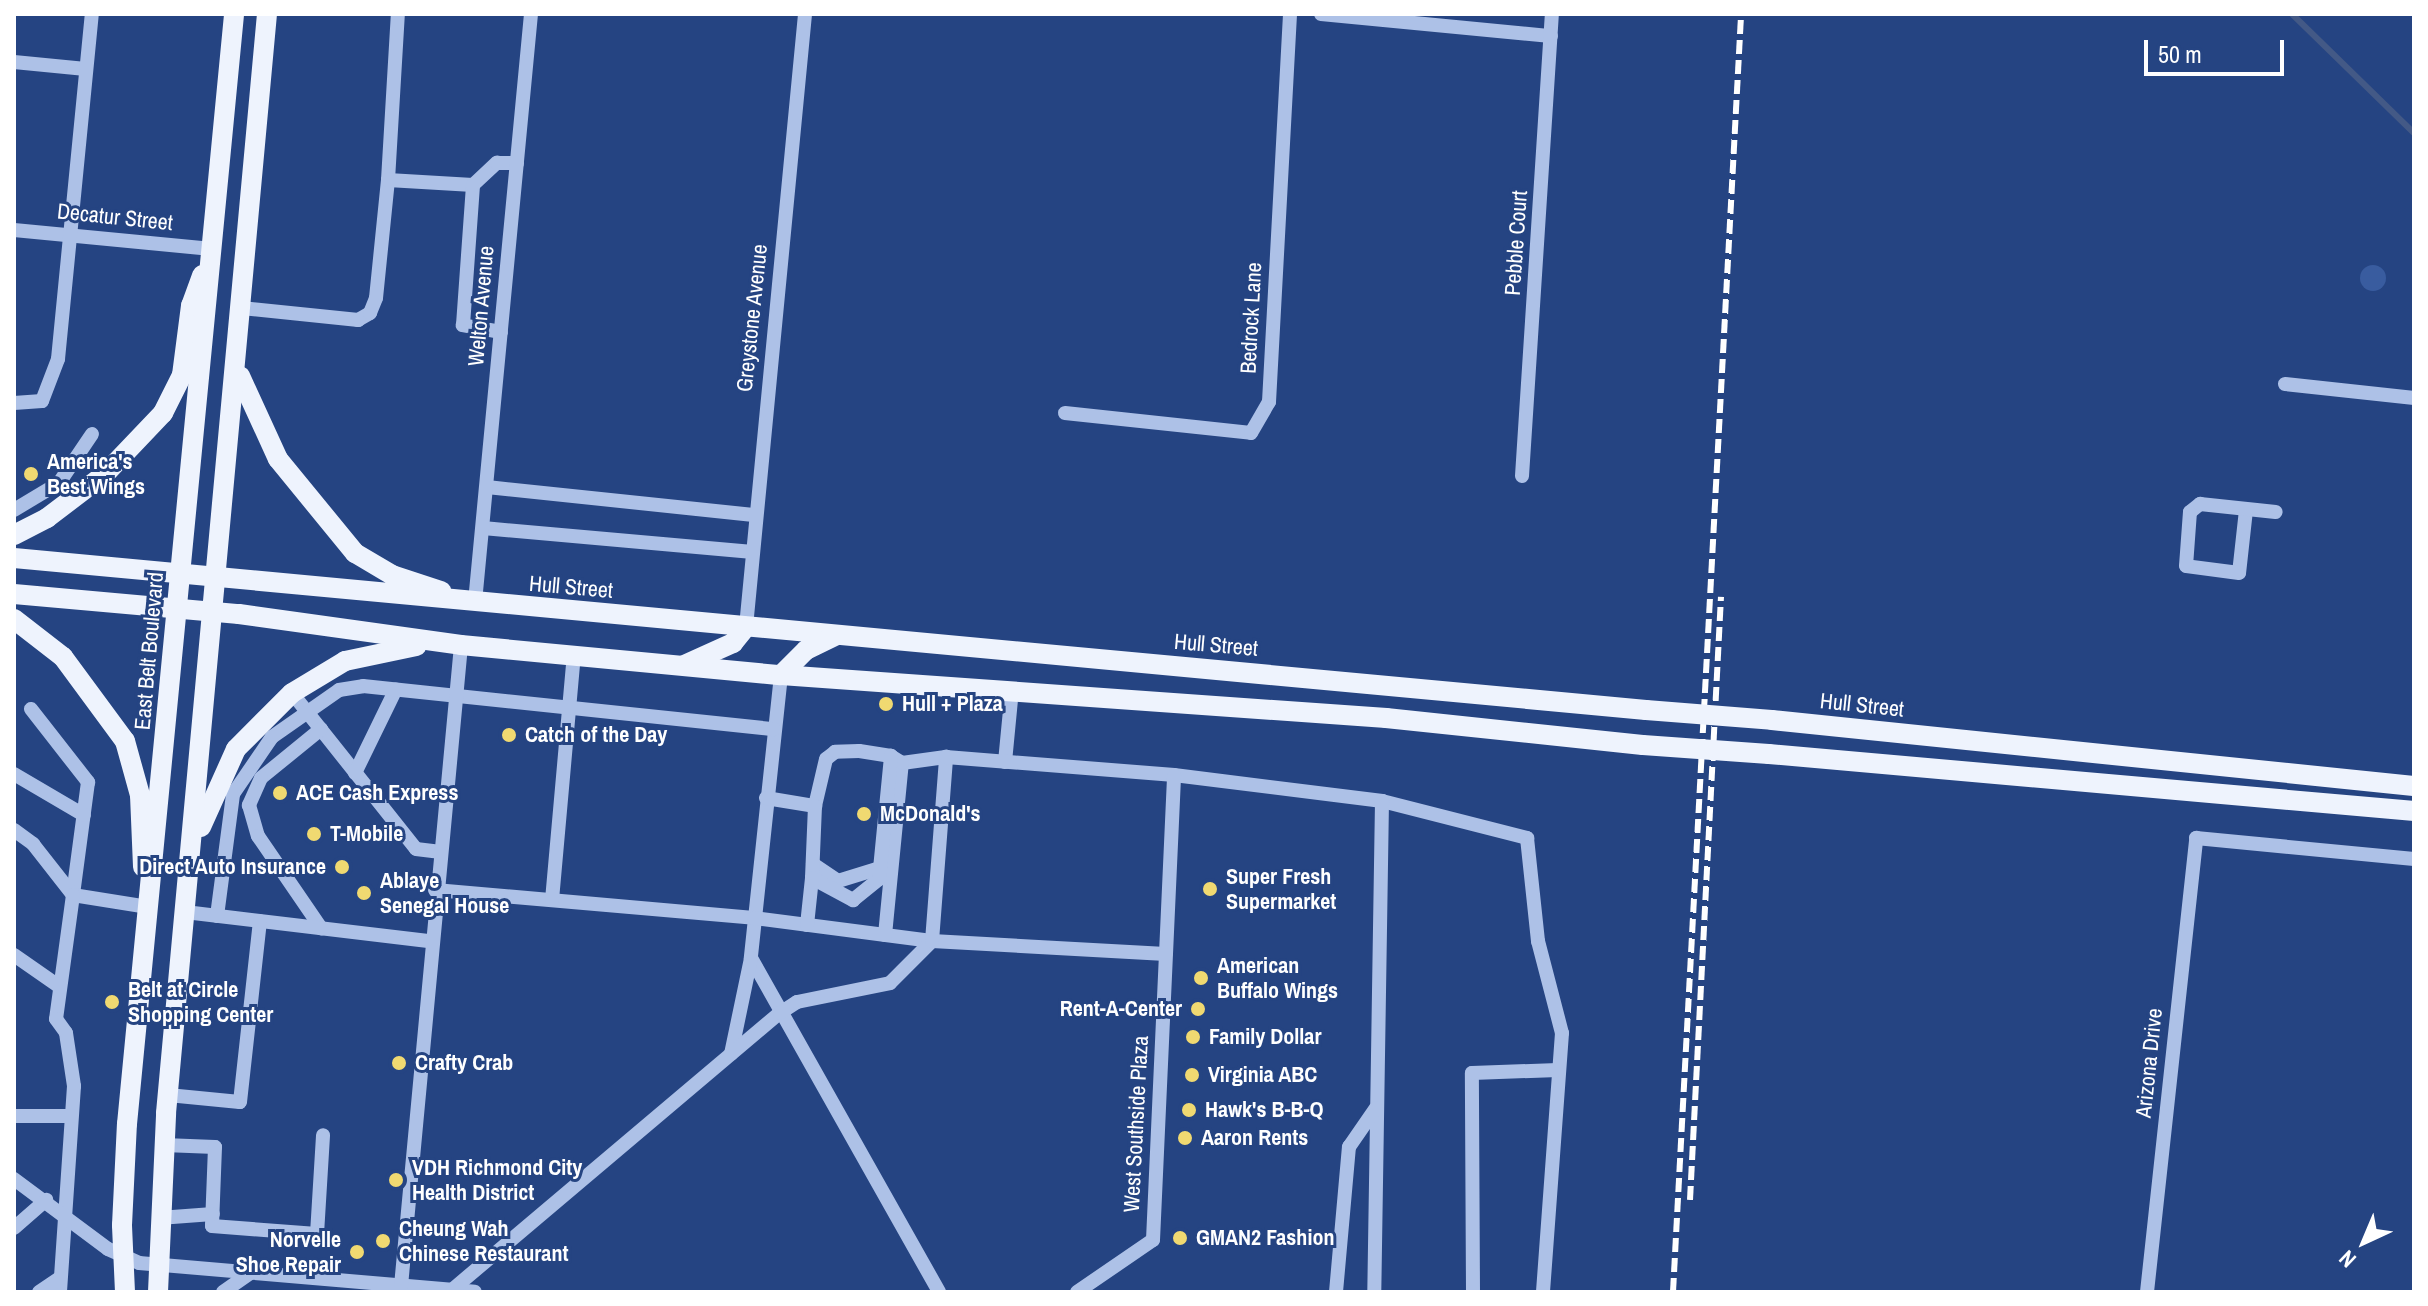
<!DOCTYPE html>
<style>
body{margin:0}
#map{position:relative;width:2428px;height:1306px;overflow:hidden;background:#254482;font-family:"Archivo Narrow",sans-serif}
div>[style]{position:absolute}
.green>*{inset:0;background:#395c9f}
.round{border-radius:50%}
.stream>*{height:6px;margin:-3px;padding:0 3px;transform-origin:3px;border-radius:3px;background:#435986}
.minor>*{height:14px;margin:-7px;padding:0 7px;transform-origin:7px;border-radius:7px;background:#adc1e7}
.major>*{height:20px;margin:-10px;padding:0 10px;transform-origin:10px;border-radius:10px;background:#eef3fd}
.rail>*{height:6px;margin-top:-3px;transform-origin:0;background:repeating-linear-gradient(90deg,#fff 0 14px,transparent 0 20px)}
.major-bridge>*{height:20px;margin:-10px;padding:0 10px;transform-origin:10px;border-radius:10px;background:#eef3fd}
.dots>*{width:22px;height:22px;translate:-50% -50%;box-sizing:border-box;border:4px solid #254482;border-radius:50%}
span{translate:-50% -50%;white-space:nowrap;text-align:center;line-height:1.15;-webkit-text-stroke:6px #254482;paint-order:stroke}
.street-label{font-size:22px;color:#fff}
.poi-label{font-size:22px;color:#fff;font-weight:700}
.left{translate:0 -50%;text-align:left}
.right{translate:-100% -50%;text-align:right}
.frame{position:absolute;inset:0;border:16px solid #fff;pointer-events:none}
.north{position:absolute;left:2324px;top:1202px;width:80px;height:80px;-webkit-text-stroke:6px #254482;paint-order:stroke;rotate:224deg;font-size:22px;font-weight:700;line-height:32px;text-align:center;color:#fff}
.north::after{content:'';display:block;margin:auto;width:28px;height:36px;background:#fff;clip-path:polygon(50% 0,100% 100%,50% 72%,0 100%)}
.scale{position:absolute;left:2144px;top:40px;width:140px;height:36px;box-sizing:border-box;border:4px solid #fff;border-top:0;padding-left:10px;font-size:24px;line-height:28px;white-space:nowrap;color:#fff;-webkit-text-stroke:6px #254482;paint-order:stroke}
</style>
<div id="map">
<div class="green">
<div class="round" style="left:2360px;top:265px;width:26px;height:26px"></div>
</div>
<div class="stream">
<div style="left:2292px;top:14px;width:170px;rotate:44.3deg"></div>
</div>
<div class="minor">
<div style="left:1321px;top:14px;width:231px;rotate:5.5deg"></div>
<div style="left:14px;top:62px;width:72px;rotate:5.6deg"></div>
<div style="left:388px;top:180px;width:166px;rotate:-86.6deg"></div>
<div style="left:14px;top:230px;width:199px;rotate:5.5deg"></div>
<div style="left:242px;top:308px;width:117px;rotate:5.9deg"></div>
<div style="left:358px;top:320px;width:14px;rotate:-30deg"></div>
<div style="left:370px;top:313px;width:16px;rotate:-68deg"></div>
<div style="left:376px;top:298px;width:119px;rotate:-84.2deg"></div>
<div style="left:388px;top:180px;width:85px;rotate:3.4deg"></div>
<div style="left:501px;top:332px;width:39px;rotate:-170deg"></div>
<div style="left:463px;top:325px;width:140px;rotate:-85.9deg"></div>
<div style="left:473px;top:185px;width:33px;rotate:-43deg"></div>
<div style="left:497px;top:163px;width:20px"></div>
<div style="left:2285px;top:384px;width:130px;rotate:6.2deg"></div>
<div style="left:14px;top:403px;width:28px;rotate:-4deg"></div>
<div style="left:42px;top:401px;width:45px;rotate:-69.1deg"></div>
<div style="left:58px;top:359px;width:347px;rotate:-84.4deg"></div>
<div style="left:1065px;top:413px;width:187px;rotate:6.1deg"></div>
<div style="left:1251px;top:433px;width:36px;rotate:-60deg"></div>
<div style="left:1269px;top:402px;width:389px;rotate:-86.9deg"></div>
<div style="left:1522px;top:476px;width:463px;rotate:-86.3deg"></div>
<div style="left:487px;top:487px;width:268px;rotate:6deg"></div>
<div style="left:14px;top:510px;width:52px;rotate:-31deg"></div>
<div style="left:59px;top:483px;width:59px;rotate:-56deg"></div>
<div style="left:2246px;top:510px;width:63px;rotate:96.3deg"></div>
<div style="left:2239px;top:573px;width:53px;rotate:-172.5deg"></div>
<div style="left:2186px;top:566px;width:54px;rotate:-85.8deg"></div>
<div style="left:2190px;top:512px;width:13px;rotate:-39deg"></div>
<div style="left:2200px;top:504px;width:76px;rotate:6deg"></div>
<div style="left:483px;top:528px;width:268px;rotate:5.1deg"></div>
<div style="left:475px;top:602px;width:591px;rotate:-84.56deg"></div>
<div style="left:746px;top:627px;width:616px;rotate:-84.5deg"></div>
<div style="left:781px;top:675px;width:285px;rotate:96.1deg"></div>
<div style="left:751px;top:958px;width:383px;rotate:60.6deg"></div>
<div style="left:292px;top:693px;width:199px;rotate:51.5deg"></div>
<div style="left:416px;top:849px;width:23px;rotate:7deg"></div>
<div style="left:31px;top:709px;width:93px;rotate:52deg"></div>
<div style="left:88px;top:782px;width:114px;rotate:97.6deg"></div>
<div style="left:73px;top:895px;width:76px;rotate:9.1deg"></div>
<div style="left:321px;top:729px;width:77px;rotate:140.8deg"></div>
<div style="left:261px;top:778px;width:30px;rotate:114deg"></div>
<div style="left:249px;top:805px;width:32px;rotate:74deg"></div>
<div style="left:258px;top:836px;width:112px;rotate:55.6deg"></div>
<div style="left:1005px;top:762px;width:73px;rotate:-84.5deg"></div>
<div style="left:902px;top:763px;width:44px;rotate:-7.8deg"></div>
<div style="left:355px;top:773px;width:93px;rotate:-64deg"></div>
<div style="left:14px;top:774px;width:81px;rotate:30.4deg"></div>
<div style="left:766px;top:798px;width:50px;rotate:9.3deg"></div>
<div style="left:1382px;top:801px;width:150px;rotate:14.3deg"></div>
<div style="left:1527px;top:838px;width:104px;rotate:83.9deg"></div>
<div style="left:1538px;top:941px;width:95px;rotate:75.4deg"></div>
<div style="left:1562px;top:1033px;width:260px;rotate:94.2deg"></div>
<div style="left:14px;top:830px;width:24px;rotate:36deg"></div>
<div style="left:33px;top:844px;width:65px;rotate:51.9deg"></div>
<div style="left:73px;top:895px;width:125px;rotate:97.8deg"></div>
<div style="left:56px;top:1019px;width:17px;rotate:54deg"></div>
<div style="left:66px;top:1033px;width:54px;rotate:81.4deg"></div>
<div style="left:74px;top:1086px;width:206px;rotate:93.9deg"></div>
<div style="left:813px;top:864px;width:30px;rotate:34deg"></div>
<div style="left:838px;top:881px;width:44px;rotate:-17.2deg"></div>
<div style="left:435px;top:890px;width:320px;rotate:5deg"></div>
<div style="left:754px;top:918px;width:179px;rotate:7.4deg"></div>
<div style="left:932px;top:941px;width:234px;rotate:3.2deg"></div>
<div style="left:552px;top:900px;width:246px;rotate:-84.9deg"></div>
<div style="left:185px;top:912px;width:247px;rotate:6.8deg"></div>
<div style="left:217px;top:916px;width:123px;rotate:-82.5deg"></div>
<div style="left:233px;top:794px;width:69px;rotate:-55.6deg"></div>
<div style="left:272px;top:737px;width:82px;rotate:-35deg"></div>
<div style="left:339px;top:690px;width:24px;rotate:-9deg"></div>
<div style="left:363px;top:686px;width:413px;rotate:6deg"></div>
<div style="left:807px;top:925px;width:47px;rotate:-83.9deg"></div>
<div style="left:885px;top:935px;width:173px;rotate:-84.4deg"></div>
<div style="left:902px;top:763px;width:13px;rotate:-148deg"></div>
<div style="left:891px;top:756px;width:32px;rotate:-171deg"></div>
<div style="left:859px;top:751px;width:24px;rotate:178deg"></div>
<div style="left:835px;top:752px;width:11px;rotate:142deg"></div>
<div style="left:826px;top:759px;width:48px;rotate:103.2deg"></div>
<div style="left:815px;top:806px;width:72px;rotate:92.4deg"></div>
<div style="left:812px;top:878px;width:47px;rotate:28.2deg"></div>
<div style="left:853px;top:900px;width:33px;rotate:-39deg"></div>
<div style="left:879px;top:879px;width:124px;rotate:-84.4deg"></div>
<div style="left:14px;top:955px;width:56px;rotate:34.8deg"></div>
<div style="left:731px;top:1054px;width:98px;rotate:-78.2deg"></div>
<div style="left:168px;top:1095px;width:72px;rotate:5.6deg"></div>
<div style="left:240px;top:1102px;width:182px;rotate:-83.7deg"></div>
<div style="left:14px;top:1116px;width:57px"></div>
<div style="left:164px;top:1145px;width:51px;rotate:2.2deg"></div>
<div style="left:215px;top:1147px;width:79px;rotate:92.2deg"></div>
<div style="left:212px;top:1226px;width:105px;rotate:4.4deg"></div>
<div style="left:317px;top:1234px;width:99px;rotate:-86.5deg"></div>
<div style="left:14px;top:1179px;width:117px;rotate:36.7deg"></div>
<div style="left:108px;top:1249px;width:34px;rotate:24deg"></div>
<div style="left:139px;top:1263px;width:337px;rotate:4.9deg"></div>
<div style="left:159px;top:1218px;width:54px;rotate:-4.2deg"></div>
<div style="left:14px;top:1228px;width:43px;rotate:-41.2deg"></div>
<div style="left:401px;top:1286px;width:644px;rotate:-84.65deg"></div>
<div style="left:453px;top:1289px;width:428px;rotate:-40.2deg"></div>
<div style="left:780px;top:1013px;width:20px;rotate:-33deg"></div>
<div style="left:797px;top:1002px;width:95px;rotate:-11.5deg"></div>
<div style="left:890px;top:983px;width:59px;rotate:-45deg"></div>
<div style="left:932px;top:941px;width:185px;rotate:-85.6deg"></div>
<div style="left:946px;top:757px;width:229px;rotate:4.5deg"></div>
<div style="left:1174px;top:775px;width:210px;rotate:7.1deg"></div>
<div style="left:1382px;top:801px;width:491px;rotate:90.9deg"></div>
<div style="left:39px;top:1292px;width:25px;rotate:-34deg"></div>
<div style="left:223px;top:1292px;width:32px;rotate:-35deg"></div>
<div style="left:1077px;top:1292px;width:92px;rotate:-34.4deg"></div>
<div style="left:1153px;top:1240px;width:465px;rotate:-87.4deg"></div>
<div style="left:1336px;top:1292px;width:146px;rotate:-84.9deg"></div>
<div style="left:1349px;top:1147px;width:47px;rotate:-55.3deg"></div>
<div style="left:1473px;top:1292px;width:219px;rotate:-90.3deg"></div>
<div style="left:1472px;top:1073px;width:86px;rotate:-2deg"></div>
<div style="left:2147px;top:1292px;width:457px;rotate:-83.8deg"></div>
<div style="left:2196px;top:838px;width:219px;rotate:5.5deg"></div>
</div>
<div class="major">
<div style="left:240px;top:376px;width:91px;rotate:65.4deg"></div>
<div style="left:278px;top:459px;width:122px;rotate:50.7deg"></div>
<div style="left:355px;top:553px;width:43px;rotate:30.7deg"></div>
<div style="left:392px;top:575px;width:52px;rotate:18.1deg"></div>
<div style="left:14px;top:535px;width:37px;rotate:-27deg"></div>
<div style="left:47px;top:518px;width:73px;rotate:-37.2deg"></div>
<div style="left:105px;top:474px;width:84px;rotate:-46.4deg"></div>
<div style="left:163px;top:413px;width:42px;rotate:-63.4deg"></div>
<div style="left:182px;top:375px;width:70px;rotate:-82.6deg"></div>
<div style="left:191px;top:306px;width:33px;rotate:-70deg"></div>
<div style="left:14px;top:558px;width:1639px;rotate:5.32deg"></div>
<div style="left:14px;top:594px;width:226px;rotate:5.1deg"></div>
<div style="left:239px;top:614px;width:224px;rotate:7.9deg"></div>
<div style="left:461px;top:645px;width:321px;rotate:5.4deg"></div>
<div style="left:781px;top:675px;width:607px;rotate:4.07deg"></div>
<div style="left:1386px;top:718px;width:258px;rotate:6deg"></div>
<div style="left:14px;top:619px;width:62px;rotate:37.8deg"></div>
<div style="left:63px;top:657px;width:104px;rotate:53.6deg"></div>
<div style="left:125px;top:741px;width:56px;rotate:74.5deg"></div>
<div style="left:140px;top:795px;width:72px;rotate:87.6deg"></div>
<div style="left:684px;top:665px;width:54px;rotate:-24.2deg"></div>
<div style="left:733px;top:643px;width:21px;rotate:-51deg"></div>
<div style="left:781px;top:675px;width:35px;rotate:-45deg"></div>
<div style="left:806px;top:650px;width:32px;rotate:-26deg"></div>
<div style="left:1772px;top:720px;width:645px;rotate:5.87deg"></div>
<div style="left:1769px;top:754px;width:648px;rotate:5.05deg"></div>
<div style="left:201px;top:827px;width:85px;rotate:-65.8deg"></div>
<div style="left:236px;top:749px;width:79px;rotate:-45deg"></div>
<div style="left:292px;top:693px;width:62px;rotate:-31.1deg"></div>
<div style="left:345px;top:661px;width:73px;rotate:-11.9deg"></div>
<div style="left:125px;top:1292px;width:67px;rotate:-92.6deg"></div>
<div style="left:122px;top:1225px;width:101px;rotate:-87.2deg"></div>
<div style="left:127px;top:1124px;width:1115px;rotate:-84.49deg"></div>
<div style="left:158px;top:1292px;width:179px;rotate:-87.4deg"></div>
<div style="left:166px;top:1113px;width:1104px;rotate:-84.75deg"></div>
</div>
<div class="rail">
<div style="left:1690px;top:1200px;width:604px;rotate:-87.06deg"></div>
<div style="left:1673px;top:1292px;width:1280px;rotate:-86.95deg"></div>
</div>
<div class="major-bridge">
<div style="left:1646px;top:710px;width:126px;rotate:4.5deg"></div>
<div style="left:1643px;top:745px;width:126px;rotate:4.1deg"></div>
</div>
<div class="dots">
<div style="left:31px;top:474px;background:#f0d971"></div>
<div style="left:886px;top:704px;background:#f0d971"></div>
<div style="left:509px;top:735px;background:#f0d971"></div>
<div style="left:280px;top:793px;background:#f0d971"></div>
<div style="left:864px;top:814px;background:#f0d971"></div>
<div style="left:314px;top:834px;background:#f0d971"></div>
<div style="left:342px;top:867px;background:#f0d971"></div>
<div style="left:1210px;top:889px;background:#f0d971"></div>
<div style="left:364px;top:893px;background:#f0d971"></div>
<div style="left:1201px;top:978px;background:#f0d971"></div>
<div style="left:112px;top:1002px;background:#f0d971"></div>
<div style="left:1198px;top:1009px;background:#f0d971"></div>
<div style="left:1193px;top:1037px;background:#f0d971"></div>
<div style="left:399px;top:1063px;background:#f0d971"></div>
<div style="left:1192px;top:1075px;background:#f0d971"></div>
<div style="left:1189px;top:1110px;background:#f0d971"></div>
<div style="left:1185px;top:1138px;background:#f0d971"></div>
<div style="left:396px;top:1180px;background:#f0d971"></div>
<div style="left:1180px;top:1238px;background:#f0d971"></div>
<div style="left:383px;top:1241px;background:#f0d971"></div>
<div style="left:357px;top:1252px;background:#f0d971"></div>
</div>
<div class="street-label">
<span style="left:115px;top:217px;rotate:6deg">Decatur Street</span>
<span style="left:1516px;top:243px;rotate:-86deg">Pebble Court</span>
<span style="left:481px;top:306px;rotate:-85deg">Welton Avenue</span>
<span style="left:752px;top:318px;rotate:-84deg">Greystone Avenue</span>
<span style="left:1251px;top:318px;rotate:-87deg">Bedrock Lane</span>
<span style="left:571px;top:587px;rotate:5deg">Hull Street</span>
<span style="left:1216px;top:645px;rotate:5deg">Hull Street</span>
<span style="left:149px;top:651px;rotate:-85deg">East Belt Boulevard</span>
<span style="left:1862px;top:705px;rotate:6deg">Hull Street</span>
<span style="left:2149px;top:1063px;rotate:-84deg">Arizona Drive</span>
<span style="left:1136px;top:1124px;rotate:-87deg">West Southside Plaza</span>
</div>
<div class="poi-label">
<span class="left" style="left:47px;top:474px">America's<br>Best Wings</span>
<span class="left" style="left:902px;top:704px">Hull + Plaza</span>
<span class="left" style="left:525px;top:735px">Catch of the Day</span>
<span class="left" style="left:296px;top:793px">ACE Cash Express</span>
<span class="left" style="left:880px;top:814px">McDonald's</span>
<span class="left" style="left:330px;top:834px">T-Mobile</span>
<span class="right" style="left:326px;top:867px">Direct Auto Insurance</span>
<span class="left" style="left:1226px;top:889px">Super Fresh<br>Supermarket</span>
<span class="left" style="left:380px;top:893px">Ablaye<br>Senegal House</span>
<span class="left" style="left:1217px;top:978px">American<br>Buffalo Wings</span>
<span class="left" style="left:128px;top:1002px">Belt at Circle<br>Shopping Center</span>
<span class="right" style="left:1182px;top:1009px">Rent-A-Center</span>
<span class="left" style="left:1209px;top:1037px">Family Dollar</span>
<span class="left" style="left:415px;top:1063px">Crafty Crab</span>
<span class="left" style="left:1208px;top:1075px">Virginia ABC</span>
<span class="left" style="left:1205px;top:1110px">Hawk's B-B-Q</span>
<span class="left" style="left:1201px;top:1138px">Aaron Rents</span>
<span class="left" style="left:412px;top:1180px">VDH Richmond City<br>Health District</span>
<span class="left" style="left:399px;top:1241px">Cheung Wah<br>Chinese Restaurant</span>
<span class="left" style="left:1196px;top:1238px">GMAN2 Fashion</span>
<span class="right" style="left:341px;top:1252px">Norvelle<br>Shoe Repair</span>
</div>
<div class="frame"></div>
<div class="north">N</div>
<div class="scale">50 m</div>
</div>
